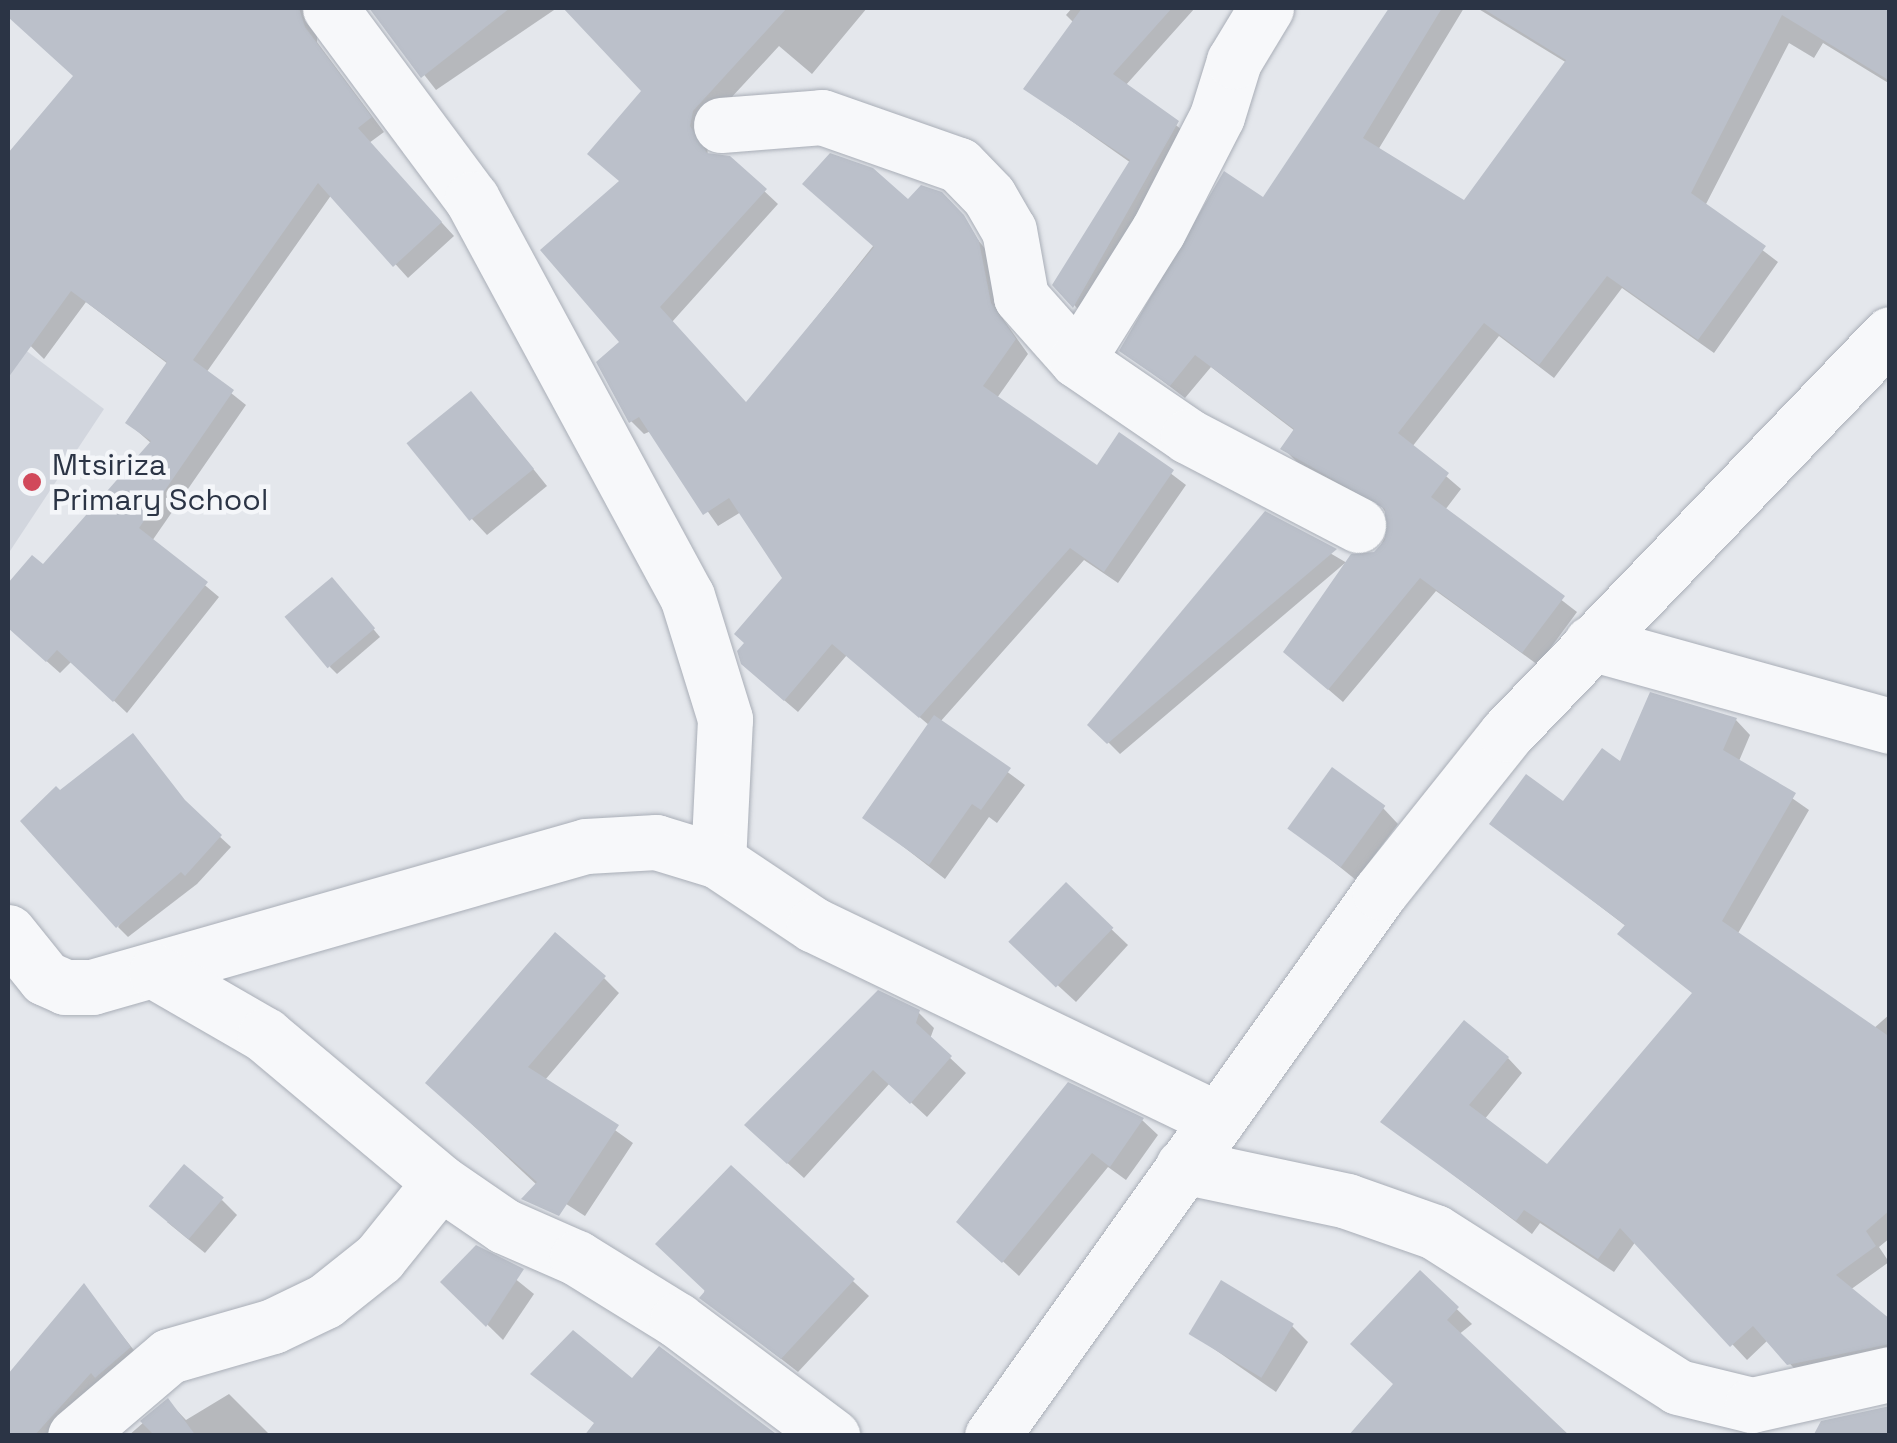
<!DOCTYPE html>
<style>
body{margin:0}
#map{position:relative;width:1897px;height:1443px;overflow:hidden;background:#e4e7ec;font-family:"Space Grotesk",sans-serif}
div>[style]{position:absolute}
.built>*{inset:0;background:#d2d6de}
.shadow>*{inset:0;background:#0003}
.building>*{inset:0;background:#bbc0ca;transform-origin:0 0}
.roads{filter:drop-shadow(0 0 2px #a9aeb7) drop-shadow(0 0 2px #a9aeb7)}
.street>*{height:55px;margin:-27.5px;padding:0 27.5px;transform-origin:27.5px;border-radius:27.5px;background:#f7f8fa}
.dots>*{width:28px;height:28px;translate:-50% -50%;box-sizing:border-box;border:5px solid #f4f6f9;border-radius:50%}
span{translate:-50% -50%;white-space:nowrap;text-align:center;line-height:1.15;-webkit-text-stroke:9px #f4f6f9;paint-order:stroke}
.poi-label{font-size:30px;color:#2b3445}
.left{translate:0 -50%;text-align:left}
.frame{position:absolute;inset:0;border:10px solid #2b3445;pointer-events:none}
</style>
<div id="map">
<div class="built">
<div style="clip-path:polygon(8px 337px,104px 409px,8px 554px)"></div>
</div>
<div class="shadow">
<div style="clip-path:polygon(8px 8px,120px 8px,254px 128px,287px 97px,216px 8px,317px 8px,317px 42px,384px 132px,369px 143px,454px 236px,408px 278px,332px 194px,206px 373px,246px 405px,152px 541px,219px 597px,127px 713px,72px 661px,60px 673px,8px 627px,8px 587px,33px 559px,43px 568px,152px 444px,128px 423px,168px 364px,86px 302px,44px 359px,8px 324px,8px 157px,76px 76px,8px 15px)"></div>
<div style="clip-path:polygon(372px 8px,557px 8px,436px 90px)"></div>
<div style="clip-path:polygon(567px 8px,648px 8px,670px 32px,690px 8px,867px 8px,812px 74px,779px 46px,705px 126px,708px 156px,729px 158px,778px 204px,672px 322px,747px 405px,908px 202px,940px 194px,992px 257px,1003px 319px,1028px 354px,997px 398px,1097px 469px,1120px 435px,1186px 485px,1118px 583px,1084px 560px,940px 722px,1025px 785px,997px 823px,989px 817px,945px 879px,865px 817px,930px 726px,847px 655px,798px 712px,757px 677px,785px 578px,741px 512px,718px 526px,651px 431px,644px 434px,631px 421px,621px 182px,644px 91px)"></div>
<div style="clip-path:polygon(1072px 8px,1195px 8px,1125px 86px,1190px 136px,1086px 318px,1056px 285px,1131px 163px,1026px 89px,1074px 23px,1066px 15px)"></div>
<div style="clip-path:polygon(1392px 8px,1464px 8px,1378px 150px,1465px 203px,1567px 63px,1477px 8px,1890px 8px,1890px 84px,1823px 43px,1814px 58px,1789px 43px,1705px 206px,1778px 262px,1714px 353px,1622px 288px,1554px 378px,1499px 336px,1412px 447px,1461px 489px,1445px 510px,1577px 612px,1538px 665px,1436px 591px,1343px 702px,1301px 666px,1345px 563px,1120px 754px,1091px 725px,1265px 515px,1347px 563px,1377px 553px,1392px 523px,1382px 507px,1297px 462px,1283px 448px,1295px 431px,1211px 367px,1185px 398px,1123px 351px,1264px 200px)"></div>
<div style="clip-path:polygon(486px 410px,547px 486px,487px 535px,472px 519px)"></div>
<div style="clip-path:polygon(339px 588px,380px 637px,337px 674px,330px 667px)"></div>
<div style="clip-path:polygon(1736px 720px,1750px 735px,1739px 761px,1809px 810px,1737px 935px,1873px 1029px,1890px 1014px,1890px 1238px,1879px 1247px,1889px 1262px,1850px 1290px,1890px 1322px,1890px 1360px,1804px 1379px,1768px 1340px,1747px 1360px,1636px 1241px,1614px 1272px,1540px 1223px,1532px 1234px,1383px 1122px,1508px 1058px,1522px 1073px,1484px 1120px,1548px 1167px,1694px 994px,1621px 934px,1627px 927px,1492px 823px,1564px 805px,1621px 765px)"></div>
<div style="clip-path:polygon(1383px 808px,1398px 824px,1356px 880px,1290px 827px)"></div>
<div style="clip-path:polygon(192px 811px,231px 847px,197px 884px,128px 937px,118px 927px)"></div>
<div style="clip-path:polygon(1066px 886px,1128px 945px,1076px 1002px,1028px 958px)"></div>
<div style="clip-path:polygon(604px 978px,619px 993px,545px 1080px,633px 1143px,585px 1216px,538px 1186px,444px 1098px)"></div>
<div style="clip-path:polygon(918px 1012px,934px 1028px,930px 1039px,966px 1073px,927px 1117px,890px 1083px,804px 1178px,763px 1141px)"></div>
<div style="clip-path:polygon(1142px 1120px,1158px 1135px,1126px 1180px,1108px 1167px,1019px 1276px,960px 1222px)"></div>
<div style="clip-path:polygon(731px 1168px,869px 1296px,798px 1372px,703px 1298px)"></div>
<div style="clip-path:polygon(222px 1200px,237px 1215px,205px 1253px,167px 1222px)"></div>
<div style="clip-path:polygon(477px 1248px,534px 1294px,503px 1340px,444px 1282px)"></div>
<div style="clip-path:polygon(1420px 1273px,1472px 1324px,1396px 1384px)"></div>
<div style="clip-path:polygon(84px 1287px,144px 1363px,64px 1436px,8px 1436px,8px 1378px)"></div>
<div style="clip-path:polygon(1292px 1326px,1308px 1342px,1276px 1392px,1191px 1333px)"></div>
<div style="clip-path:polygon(229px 1394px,271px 1436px,128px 1436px,168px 1401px,186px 1420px)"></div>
</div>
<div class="building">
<div style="clip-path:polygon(8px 8px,299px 8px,305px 27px,372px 117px,358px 128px,442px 222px,393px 267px,318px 183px,193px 360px,234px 390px,139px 528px,208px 582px,113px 702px,57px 650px,46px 662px,8px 628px,8px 583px,32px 555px,43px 564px,151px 441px,125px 423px,167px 362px,71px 291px,8px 378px,8px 153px,73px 76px,8px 17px)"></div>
<div style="clip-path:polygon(369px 8px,510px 8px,421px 78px)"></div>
<div style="clip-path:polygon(563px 8px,787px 8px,693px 111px,690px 126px,707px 153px,730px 156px,767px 189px,660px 307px,746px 402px,874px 247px,802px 184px,830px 153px,873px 168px,908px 199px,921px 185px,942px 192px,964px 215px,979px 241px,991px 303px,1016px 339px,983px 386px,1097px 465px,1119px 432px,1174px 470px,1104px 572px,1070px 548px,919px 718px,832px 644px,784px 701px,741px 664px,737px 651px,744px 643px,734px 634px,782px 578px,729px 498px,703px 515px,639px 417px,629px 423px,596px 362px,619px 342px,540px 250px,619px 181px,587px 154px,641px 91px)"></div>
<div style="clip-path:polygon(1082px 8px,1172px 8px,1113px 74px,1179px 121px,1073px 308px,1052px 285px,1130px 160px,1023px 89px)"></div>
<div style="clip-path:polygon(1389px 8px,1442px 8px,1363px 138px,1464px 200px,1566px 60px,1482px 8px,1890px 8px,1890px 81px,1782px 15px,1691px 193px,1766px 246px,1698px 340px,1607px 276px,1539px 365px,1484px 323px,1398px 433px,1449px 473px,1431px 497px,1565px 596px,1522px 653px,1420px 578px,1328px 690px,1283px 652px,1351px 554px,1374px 552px,1385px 540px,1385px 509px,1280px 449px,1294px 429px,1195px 355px,1170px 386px,1119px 351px,1224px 171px,1263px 197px)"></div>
<div style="left:471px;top:391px;width:100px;height:83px;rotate:51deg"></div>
<div style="clip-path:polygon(1265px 511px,1337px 549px,1107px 744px,1087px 725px)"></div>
<div style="left:332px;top:577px;width:67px;height:62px;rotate:50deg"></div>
<div style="clip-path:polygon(1650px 692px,1737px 718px,1723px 750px,1796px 793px,1722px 921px,1890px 1037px,1890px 1210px,1866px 1231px,1876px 1246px,1836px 1275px,1890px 1319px,1890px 1344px,1787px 1365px,1753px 1326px,1730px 1347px,1620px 1228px,1598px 1259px,1524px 1210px,1516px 1221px,1380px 1122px,1464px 1020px,1509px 1057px,1469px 1105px,1547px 1164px,1692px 993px,1617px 934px,1625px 925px,1489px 824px,1526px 774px,1563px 801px,1602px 748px,1620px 761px)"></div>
<div style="clip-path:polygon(934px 715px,1011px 768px,981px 810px,972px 804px,929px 865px,862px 818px)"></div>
<div style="clip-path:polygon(133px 733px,185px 800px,222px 835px,185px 876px,181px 872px,116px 928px,20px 821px,56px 786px,60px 790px)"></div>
<div style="left:1332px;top:767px;width:66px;height:76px;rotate:36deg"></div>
<div style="left:1066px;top:882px;width:66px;height:83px;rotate:44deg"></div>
<div style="clip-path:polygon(555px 932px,606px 976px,528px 1067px,619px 1125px,559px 1216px,521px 1199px,537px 1182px,425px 1083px)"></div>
<div style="clip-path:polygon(878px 990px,920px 1010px,916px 1023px,952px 1056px,910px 1104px,873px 1070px,787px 1164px,744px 1125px)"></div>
<div style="clip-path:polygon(1068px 1082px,1144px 1118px,1110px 1167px,1092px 1153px,1002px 1263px,956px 1222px)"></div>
<div style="left:184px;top:1164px;width:52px;height:55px;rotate:40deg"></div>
<div style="clip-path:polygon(731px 1165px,855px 1279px,781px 1359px,699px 1298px,705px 1291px,655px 1244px)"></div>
<div style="clip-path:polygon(476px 1245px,524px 1269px,486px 1327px,440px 1282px)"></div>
<div style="clip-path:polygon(1420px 1270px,1459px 1307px,1447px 1320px,1570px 1436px,1348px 1436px,1393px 1384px,1350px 1344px)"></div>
<div style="left:1221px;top:1280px;width:85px;height:63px;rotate:31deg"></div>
<div style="clip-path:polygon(84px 1283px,131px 1347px,95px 1378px,91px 1373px,34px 1436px,8px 1436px,8px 1374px)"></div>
<div style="clip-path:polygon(573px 1330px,632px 1378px,659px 1346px,779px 1436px,584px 1436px,594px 1423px,530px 1374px)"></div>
<div style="clip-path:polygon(168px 1398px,196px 1436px,155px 1436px,140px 1421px)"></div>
<div style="clip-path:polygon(1890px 1406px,1890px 1436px,1813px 1436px,1821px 1421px)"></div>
</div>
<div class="roads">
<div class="street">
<div style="left:330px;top:8px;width:238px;rotate:53.4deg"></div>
<div style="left:472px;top:199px;width:451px;rotate:61.6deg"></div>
<div style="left:687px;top:596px;width:129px;rotate:72.8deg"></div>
<div style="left:725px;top:719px;width:142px;rotate:92.8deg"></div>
<div style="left:721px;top:125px;width:101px;rotate:-4.5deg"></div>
<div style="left:822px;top:117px;width:145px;rotate:19.3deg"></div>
<div style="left:959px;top:165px;width:43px;rotate:45.9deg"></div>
<div style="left:989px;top:196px;width:39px;rotate:60deg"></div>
<div style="left:1009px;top:230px;width:68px;rotate:79.8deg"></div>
<div style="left:1021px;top:297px;width:84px;rotate:48.4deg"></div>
<div style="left:1077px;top:360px;width:135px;rotate:34.4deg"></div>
<div style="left:1188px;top:436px;width:192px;rotate:27.6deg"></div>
<div style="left:1077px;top:360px;width:152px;rotate:-57.9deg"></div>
<div style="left:1158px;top:231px;width:129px;rotate:-62.8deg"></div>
<div style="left:1217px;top:116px;width:58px;rotate:-72.8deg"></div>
<div style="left:1234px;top:61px;width:62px;rotate:-58.9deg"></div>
<div style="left:1591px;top:643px;width:310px;rotate:15.5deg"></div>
<div style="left:8px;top:932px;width:59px;rotate:51.2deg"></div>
<div style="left:45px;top:978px;width:22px;rotate:24deg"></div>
<div style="left:65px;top:987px;width:27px"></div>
<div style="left:92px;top:987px;width:514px;rotate:-15.93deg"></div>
<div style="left:586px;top:846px;width:70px;rotate:-3.3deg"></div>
<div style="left:656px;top:842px;width:65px;rotate:17deg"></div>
<div style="left:718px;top:861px;width:115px;rotate:33.7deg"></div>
<div style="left:814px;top:925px;width:448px;rotate:25.7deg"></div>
<div style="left:156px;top:972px;width:126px;rotate:30deg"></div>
<div style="left:265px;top:1035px;width:229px;rotate:40deg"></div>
<div style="left:440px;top:1182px;width:78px;rotate:34.5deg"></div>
<div style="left:504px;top:1226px;width:80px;rotate:23.7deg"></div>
<div style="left:577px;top:1258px;width:118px;rotate:31.8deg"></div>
<div style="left:677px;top:1320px;width:194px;rotate:36.8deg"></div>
<div style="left:1183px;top:1166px;width:168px;rotate:12deg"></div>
<div style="left:1347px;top:1201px;width:93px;rotate:19.4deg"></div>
<div style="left:1435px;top:1232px;width:288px;rotate:32.5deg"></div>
<div style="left:1678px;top:1387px;width:76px;rotate:13.7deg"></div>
<div style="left:1752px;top:1405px;width:141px;rotate:-12.7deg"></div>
<div style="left:75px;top:1436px;width:123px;rotate:-40.4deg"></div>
<div style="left:169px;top:1356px;width:108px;rotate:-16.1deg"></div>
<div style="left:273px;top:1326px;width:58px;rotate:-25.7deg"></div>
<div style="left:325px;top:1301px;width:69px;rotate:-38.5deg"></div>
<div style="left:379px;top:1258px;width:97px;rotate:-51.2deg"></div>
<div style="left:992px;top:1436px;width:668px;rotate:-54.5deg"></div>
<div style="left:1380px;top:892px;width:202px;rotate:-51.4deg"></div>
<div style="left:1506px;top:734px;width:554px;rotate:-46.17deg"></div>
</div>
</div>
<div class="dots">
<div style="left:32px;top:482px;background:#d1495b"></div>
</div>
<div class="poi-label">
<span class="left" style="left:52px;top:482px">Mtsiriza<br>Primary School</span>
</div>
<div class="frame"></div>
</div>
